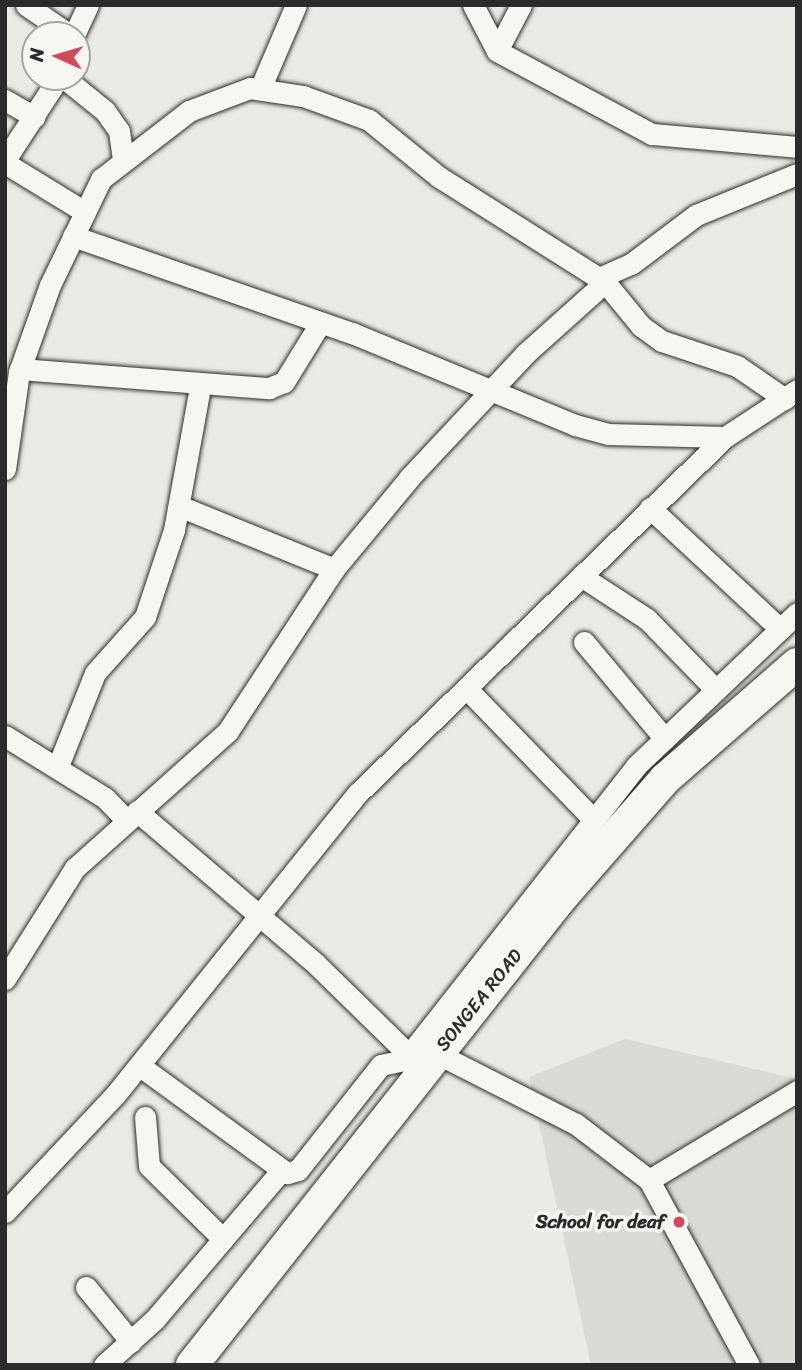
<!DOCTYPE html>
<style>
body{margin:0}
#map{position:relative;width:802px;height:1370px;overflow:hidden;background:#eaeae6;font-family:Sriracha,sans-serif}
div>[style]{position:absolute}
.built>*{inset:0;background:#dadad6}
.roads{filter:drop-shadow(0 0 2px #2b2b2b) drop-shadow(0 0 2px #2b2b2b)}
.minor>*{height:21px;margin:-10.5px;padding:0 10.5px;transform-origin:10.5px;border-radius:10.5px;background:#f6f6f2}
.highway>*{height:32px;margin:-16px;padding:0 16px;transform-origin:16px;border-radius:16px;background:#f6f6f2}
.dots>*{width:19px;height:19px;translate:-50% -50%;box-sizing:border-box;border:4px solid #f6f6f2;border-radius:50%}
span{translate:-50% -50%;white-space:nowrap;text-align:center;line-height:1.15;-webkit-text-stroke:7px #f6f6f2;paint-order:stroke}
.street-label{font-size:19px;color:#2b2b2b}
.poi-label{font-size:19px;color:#2b2b2b;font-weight:700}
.right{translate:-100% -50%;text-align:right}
.frame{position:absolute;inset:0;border:7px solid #2b2b2b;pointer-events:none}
.north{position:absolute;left:21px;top:21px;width:70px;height:70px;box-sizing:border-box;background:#f6f6f2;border:2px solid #a5a5a2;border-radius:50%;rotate:274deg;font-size:19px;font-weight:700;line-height:28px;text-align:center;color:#2b2b2b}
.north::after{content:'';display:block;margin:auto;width:24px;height:32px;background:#d1495b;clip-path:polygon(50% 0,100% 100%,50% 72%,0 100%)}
</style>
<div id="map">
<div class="built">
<div style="clip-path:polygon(625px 1039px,797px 1079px,797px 1365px,591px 1365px,529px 1077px)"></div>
</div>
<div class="roads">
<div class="minor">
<div style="left:26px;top:5px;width:53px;rotate:34.3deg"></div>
<div style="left:473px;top:5px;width:52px;rotate:62.4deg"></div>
<div style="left:497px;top:51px;width:176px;rotate:28.2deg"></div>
<div style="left:652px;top:134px;width:146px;rotate:5.1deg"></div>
<div style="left:74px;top:35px;width:33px;rotate:-65deg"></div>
<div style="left:497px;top:51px;width:52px;rotate:-62.4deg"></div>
<div style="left:63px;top:77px;width:54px;rotate:39deg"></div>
<div style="left:105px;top:111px;width:24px;rotate:55deg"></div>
<div style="left:119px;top:131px;width:28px;rotate:82deg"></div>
<div style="left:260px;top:89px;width:91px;rotate:-66.8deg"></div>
<div style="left:5px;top:100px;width:34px;rotate:30deg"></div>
<div style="left:5px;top:160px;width:99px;rotate:-57deg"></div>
<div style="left:5px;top:163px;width:94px;rotate:31.5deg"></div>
<div style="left:73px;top:236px;width:295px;rotate:19.2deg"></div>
<div style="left:352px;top:333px;width:241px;rotate:22.4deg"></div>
<div style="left:575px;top:425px;width:34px;rotate:15deg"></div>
<div style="left:608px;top:434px;width:117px;rotate:1.5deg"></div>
<div style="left:599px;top:278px;width:35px;rotate:-24deg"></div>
<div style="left:631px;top:264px;width:81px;rotate:-37deg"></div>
<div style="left:696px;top:215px;width:109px;rotate:-22.1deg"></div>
<div style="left:20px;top:369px;width:250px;rotate:4.4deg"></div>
<div style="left:269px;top:388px;width:16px;rotate:-22deg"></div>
<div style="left:284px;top:382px;width:67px;rotate:-58.4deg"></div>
<div style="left:5px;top:469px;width:98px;rotate:-81.8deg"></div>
<div style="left:19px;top:372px;width:92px;rotate:-70.4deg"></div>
<div style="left:50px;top:285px;width:118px;rotate:-64.3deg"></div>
<div style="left:101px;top:179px;width:111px;rotate:-37.7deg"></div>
<div style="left:189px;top:111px;width:65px;rotate:-20.7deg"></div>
<div style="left:250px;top:88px;width:54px;rotate:8.6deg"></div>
<div style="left:303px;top:96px;width:70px;rotate:20deg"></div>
<div style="left:369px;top:120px;width:90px;rotate:39.2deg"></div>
<div style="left:439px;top:177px;width:196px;rotate:32.3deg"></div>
<div style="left:605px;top:282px;width:57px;rotate:50.7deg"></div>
<div style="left:641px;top:326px;width:26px;rotate:36deg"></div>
<div style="left:662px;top:341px;width:79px;rotate:18.4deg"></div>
<div style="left:737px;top:366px;width:58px;rotate:34.5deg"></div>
<div style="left:179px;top:506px;width:167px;rotate:22.1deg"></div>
<div style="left:650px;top:508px;width:178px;rotate:42.9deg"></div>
<div style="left:581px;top:576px;width:79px;rotate:33.1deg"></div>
<div style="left:647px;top:619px;width:99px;rotate:45.8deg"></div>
<div style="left:584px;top:642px;width:126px;rotate:50.1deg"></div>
<div style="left:468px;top:690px;width:180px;rotate:45.9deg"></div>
<div style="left:5px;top:736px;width:118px;rotate:31.8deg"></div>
<div style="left:105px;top:798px;width:30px;rotate:46deg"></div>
<div style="left:58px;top:766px;width:100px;rotate:-68.3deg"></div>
<div style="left:95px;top:673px;width:75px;rotate:-48.2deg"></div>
<div style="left:145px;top:617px;width:92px;rotate:-71.6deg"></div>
<div style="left:174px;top:530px;width:145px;rotate:-79.7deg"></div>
<div style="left:137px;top:811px;width:235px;rotate:40.5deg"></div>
<div style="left:316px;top:964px;width:130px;rotate:44.4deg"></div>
<div style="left:5px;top:979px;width:131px;rotate:-57.8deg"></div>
<div style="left:75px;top:868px;width:205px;rotate:-41.8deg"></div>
<div style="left:228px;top:731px;width:194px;rotate:-56.8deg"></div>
<div style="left:334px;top:569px;width:119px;rotate:-50.4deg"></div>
<div style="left:410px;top:477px;width:170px;rotate:-46.9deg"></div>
<div style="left:526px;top:353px;width:106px;rotate:-41.9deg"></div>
<div style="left:436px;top:1053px;width:157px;rotate:26.9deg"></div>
<div style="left:576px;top:1124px;width:92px;rotate:37.5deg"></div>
<div style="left:649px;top:1180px;width:210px;rotate:61.6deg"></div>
<div style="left:405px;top:1060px;width:374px;rotate:-51.8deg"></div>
<div style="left:636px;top:766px;width:222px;rotate:-43.5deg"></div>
<div style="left:140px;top:1066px;width:182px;rotate:36.1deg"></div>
<div style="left:287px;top:1173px;width:11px;rotate:-15deg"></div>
<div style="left:298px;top:1170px;width:134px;rotate:-51.7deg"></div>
<div style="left:381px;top:1065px;width:25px;rotate:-12deg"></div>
<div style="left:405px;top:1060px;width:12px;rotate:31deg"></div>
<div style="left:145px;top:1117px;width:49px;rotate:85.3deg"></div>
<div style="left:149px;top:1166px;width:104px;rotate:44.6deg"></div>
<div style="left:649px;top:1180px;width:173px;rotate:-31deg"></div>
<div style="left:5px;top:1212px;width:161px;rotate:-46.8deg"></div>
<div style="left:115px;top:1095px;width:388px;rotate:-51.2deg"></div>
<div style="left:358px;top:793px;width:511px;rotate:-44.13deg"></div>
<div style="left:725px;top:437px;width:86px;rotate:-33.1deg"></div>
<div style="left:86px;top:1287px;width:71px;rotate:50.7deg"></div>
<div style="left:104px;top:1365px;width:69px;rotate:-42deg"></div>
<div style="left:155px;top:1319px;width:196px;rotate:-49.6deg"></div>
</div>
<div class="highway">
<div style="left:192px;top:1365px;width:595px;rotate:-51.69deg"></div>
<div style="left:561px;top:898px;width:158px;rotate:-48.8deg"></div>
<div style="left:665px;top:779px;width:175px;rotate:-41.1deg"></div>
</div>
</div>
<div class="dots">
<div style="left:679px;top:1222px;background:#d1495b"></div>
</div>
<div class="street-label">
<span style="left:479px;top:1000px;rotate:-51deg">SONGEA ROAD</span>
</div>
<div class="poi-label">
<span class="right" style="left:665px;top:1222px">School for deaf</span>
</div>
<div class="frame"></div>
<div class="north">N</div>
</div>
